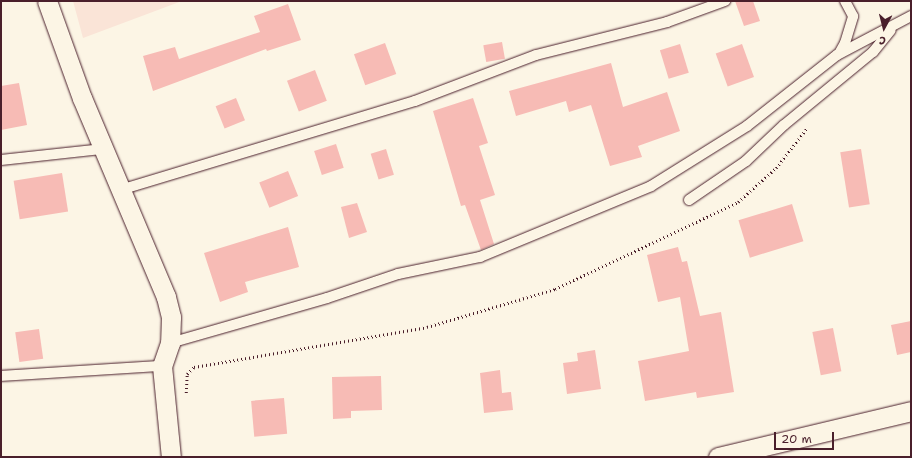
<!DOCTYPE html>
<meta charset="utf-8">
<style>
body{margin:0}
#map{position:relative;width:912px;height:458px;overflow:hidden;background:#fcf5e5;font-family:"Shantell Sans",sans-serif}
div>[style]{position:absolute}
.built>*{inset:0;background:#fae4d7}
.building>*{inset:0;background:#f7bbb5;transform-origin:0 0}
.path>*{height:2.5px;margin-top:-1.25px;transform-origin:0;background:repeating-linear-gradient(90deg,#4a1f2b 0 1px,transparent 0 4px)}
.roads{filter:drop-shadow(0 0 1px #4a1f2b) drop-shadow(0 0 1px #4a1f2b)}
.lane>*{height:10px;margin:-5px;padding:0 5px;transform-origin:5px;border-radius:5px;background:#fcf5e5}
.street>*{height:19px;margin:-9.5px;padding:0 9.5px;transform-origin:9.5px;border-radius:9.5px;background:#fcf5e5}
span{translate:-50% -50%;white-space:nowrap;text-align:center;line-height:1.15;-webkit-text-stroke:3px #fcf5e5;paint-order:stroke}
.frame{position:absolute;inset:0;border:2px solid #4a1f2b;pointer-events:none}
.north{position:absolute;left:864px;top:8px;width:40px;height:40px;-webkit-text-stroke:3px #fcf5e5;paint-order:stroke;rotate:187deg;font-size:11px;font-weight:700;line-height:16px;text-align:center;color:#4a1f2b}
.north::after{content:'';display:block;margin:auto;width:14px;height:18px;background:#4a1f2b;clip-path:polygon(50% 0,100% 100%,50% 72%,0 100%)}
.scale{position:absolute;left:774px;top:432px;width:60px;height:18px;box-sizing:border-box;border:2px solid #4a1f2b;border-top:0;padding-left:5px;font-size:12px;line-height:14px;white-space:nowrap;color:#4a1f2b;-webkit-text-stroke:3px #fcf5e5;paint-order:stroke}
</style>
<div id="map">
<div class="built">
<div style="clip-path:polygon(73px 1px,182px 1px,83px 38px)"></div>
</div>
<div class="building">
<div style="clip-path:polygon(735px 1px,753px 1px,760px 21px,744px 26px)"></div>
<div style="clip-path:polygon(288px 4px,301px 40px,267px 51px,266px 49px,153px 91px,143px 56px,175px 47px,179px 59px,260px 32px,254px 16px)"></div>
<div style="left:502px;top:42px;width:17px;height:19px;rotate:80deg"></div>
<div style="left:385px;top:43px;width:33px;height:33px;rotate:70deg"></div>
<div style="left:680px;top:44px;width:30px;height:21px;rotate:73deg"></div>
<div style="left:742px;top:44px;width:35px;height:28px;rotate:70deg"></div>
<div style="clip-path:polygon(611px 63px,623px 107px,667px 92px,680px 131px,638px 146px,642px 157px,610px 166px,591px 105px,569px 112px,566px 101px,516px 116px,509px 91px)"></div>
<div style="left:315px;top:70px;width:33px;height:30px;rotate:69deg"></div>
<div style="clip-path:polygon(19px 83px,27px 125px,1px 130px,1px 86px)"></div>
<div style="left:236px;top:98px;width:24px;height:22px;rotate:68deg"></div>
<div style="clip-path:polygon(473px 98px,488px 143px,479px 146px,495px 195px,480px 200px,494px 244px,481px 250px,465px 205px,461px 206px,433px 111px)"></div>
<div style="left:336px;top:144px;width:25px;height:23px;rotate:72deg"></div>
<div style="left:386px;top:149px;width:27px;height:16px;rotate:73deg"></div>
<div style="left:861px;top:149px;width:56px;height:21px;rotate:81deg"></div>
<div style="left:288px;top:171px;width:27px;height:31px;rotate:68deg"></div>
<div style="left:62px;top:173px;width:39px;height:49px;rotate:81deg"></div>
<div style="clip-path:polygon(357px 203px,367px 232px,349px 238px,341px 207px)"></div>
<div style="left:792px;top:204px;width:39px;height:56px;rotate:73deg"></div>
<div style="clip-path:polygon(288px 227px,299px 267px,245px 282px,248px 292px,220px 302px,204px 253px)"></div>
<div style="clip-path:polygon(678px 247px,682px 262px,687px 261px,700px 316px,721px 312px,734px 392px,697px 398px,696px 392px,645px 401px,638px 361px,689px 351px,680px 297px,658px 302px,647px 255px)"></div>
<div style="clip-path:polygon(911px 321px,911px 352px,897px 355px,891px 325px)"></div>
<div style="left:833px;top:328px;width:44px;height:21px;rotate:79deg"></div>
<div style="left:39px;top:329px;width:30px;height:24px;rotate:82deg"></div>
<div style="clip-path:polygon(595px 350px,601px 389px,567px 394px,563px 363px,578px 361px,577px 353px)"></div>
<div style="clip-path:polygon(500px 370px,502px 393px,511px 392px,513px 410px,484px 413px,480px 373px)"></div>
<div style="clip-path:polygon(381px 376px,382px 410px,351px 411px,351px 418px,333px 419px,332px 377px)"></div>
<div style="left:284px;top:398px;width:36px;height:33px;rotate:85deg"></div>
</div>
<div class="path">
<div style="left:186px;top:393px;width:19px;rotate:-87deg"></div>
<div style="left:187px;top:374px;width:10px;rotate:-45deg"></div>
<div style="left:194px;top:367px;width:236px;rotate:-9.7deg"></div>
<div style="left:427px;top:327px;width:134px;rotate:-16.5deg"></div>
<div style="left:555px;top:289px;width:203px;rotate:-25.4deg"></div>
<div style="left:738px;top:202px;width:51px;rotate:-41.8deg"></div>
<div style="left:776px;top:168px;width:51px;rotate:-52.2deg"></div>
</div>
<div class="roads">
<div class="lane">
<div style="left:840px;top:52px;width:10px;rotate:-61deg"></div>
<div style="left:845px;top:43px;width:28px;rotate:-73deg"></div>
<div style="left:853px;top:16px;width:17px;rotate:-118deg"></div>
<div style="left:1px;top:160px;width:103px;rotate:-6.2deg"></div>
<div style="left:120px;top:190px;width:308px;rotate:-16.8deg"></div>
<div style="left:415px;top:101px;width:129px;rotate:-20.8deg"></div>
<div style="left:536px;top:55px;width:135px;rotate:-14.1deg"></div>
<div style="left:667px;top:22px;width:62px;rotate:-19.9deg"></div>
<div style="left:689px;top:200px;width:69px;rotate:-34.4deg"></div>
<div style="left:746px;top:161px;width:52px;rotate:-43.5deg"></div>
<div style="left:784px;top:125px;width:115px;rotate:-39.4deg"></div>
<div style="left:873px;top:52px;width:28px;rotate:-51deg"></div>
<div style="left:170px;top:343px;width:163px;rotate:-16deg"></div>
<div style="left:327px;top:298px;width:75px;rotate:-18.7deg"></div>
<div style="left:398px;top:274px;width:84px;rotate:-11.7deg"></div>
<div style="left:480px;top:257px;width:185px;rotate:-22.5deg"></div>
<div style="left:651px;top:186px;width:113px;rotate:-32deg"></div>
<div style="left:747px;top:126px;width:115px;rotate:-38.3deg"></div>
<div style="left:837px;top:55px;width:84px;rotate:-27.8deg"></div>
<div style="left:1px;top:376px;width:161px;rotate:-3.6deg"></div>
</div>
<div class="street">
<div style="left:47px;top:1px;width:103px;rotate:70.2deg"></div>
<div style="left:82px;top:98px;width:216px;rotate:67.1deg"></div>
<div style="left:166px;top:297px;width:21px;rotate:76deg"></div>
<div style="left:171px;top:317px;width:26px;rotate:92deg"></div>
<div style="left:170px;top:343px;width:24px;rotate:109deg"></div>
<div style="left:162px;top:366px;width:91px;rotate:84.4deg"></div>
<div style="left:718px;top:457px;width:198px;rotate:-13.4deg"></div>
</div>
</div>
<div class="frame"></div>
<div class="north">С</div>
<div class="scale">20 m</div>
</div>
